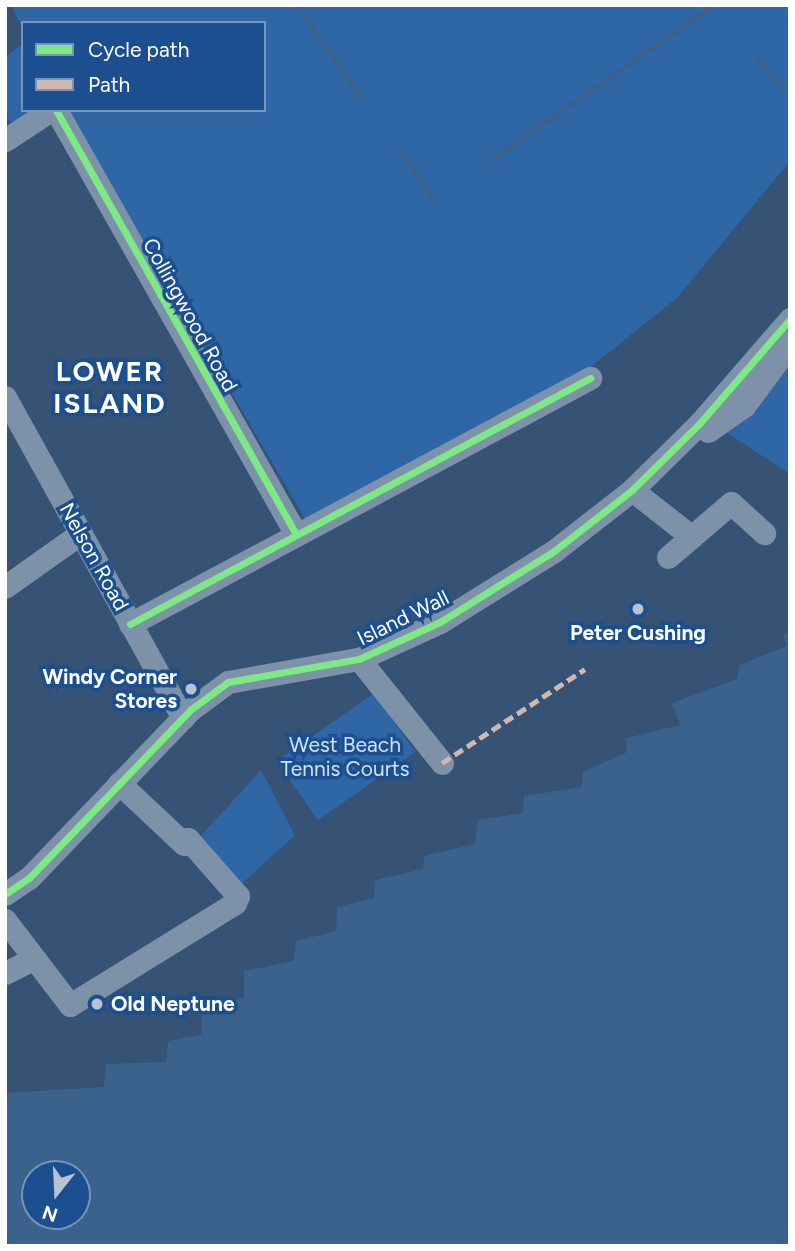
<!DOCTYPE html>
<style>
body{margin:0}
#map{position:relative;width:795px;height:1251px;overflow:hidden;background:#365274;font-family:Figtree,sans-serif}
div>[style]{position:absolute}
.green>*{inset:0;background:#2f66a5;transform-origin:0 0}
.water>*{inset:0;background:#3b618d}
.stream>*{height:4.5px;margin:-2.25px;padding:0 2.25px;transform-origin:2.25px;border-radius:2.25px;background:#3b618d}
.minor>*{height:23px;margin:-11.5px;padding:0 11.5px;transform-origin:11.5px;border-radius:11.5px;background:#7d92a8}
.quiet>*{height:5px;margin-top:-2.5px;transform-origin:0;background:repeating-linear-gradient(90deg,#d1b7ad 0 10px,transparent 0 15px)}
.cycleway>*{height:7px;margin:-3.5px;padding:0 3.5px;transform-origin:3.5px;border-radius:3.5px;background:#7ce984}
.dots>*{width:19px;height:19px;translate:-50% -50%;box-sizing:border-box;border:4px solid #1b4f8f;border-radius:50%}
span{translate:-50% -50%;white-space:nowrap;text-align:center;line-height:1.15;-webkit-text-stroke:7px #1b4f8f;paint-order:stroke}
.street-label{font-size:21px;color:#fff}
.poi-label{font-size:21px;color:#fff;font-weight:700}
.right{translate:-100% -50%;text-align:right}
.left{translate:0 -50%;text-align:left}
.park-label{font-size:21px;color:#cfe3fa}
.district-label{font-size:28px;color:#fff;font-weight:700;letter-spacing:2px}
.frame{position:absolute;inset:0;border:7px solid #fff;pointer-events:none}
.legend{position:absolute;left:21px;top:21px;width:245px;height:91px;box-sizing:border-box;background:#1b4f8f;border:2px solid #7695bc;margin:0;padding:9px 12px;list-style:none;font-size:21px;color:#fff}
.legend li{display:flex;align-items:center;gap:14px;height:35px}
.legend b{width:35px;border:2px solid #7695bc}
.north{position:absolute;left:21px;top:1160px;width:70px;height:70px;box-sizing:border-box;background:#1b4f8f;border:2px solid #7695bc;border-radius:50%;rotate:198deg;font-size:19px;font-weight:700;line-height:28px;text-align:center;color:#fff}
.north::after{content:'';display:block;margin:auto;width:24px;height:32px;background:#b9c2ce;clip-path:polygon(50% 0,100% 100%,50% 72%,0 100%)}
</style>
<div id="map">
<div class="green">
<div style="clip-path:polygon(11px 5px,790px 5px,790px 161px,678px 297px,587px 370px,308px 524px,67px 110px,264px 110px,264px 23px,23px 23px,23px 30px)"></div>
<div style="clip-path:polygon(23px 44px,23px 110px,36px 110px,13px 125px,5px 114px,5px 57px)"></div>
<div style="clip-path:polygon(790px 352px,790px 474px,727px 433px)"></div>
<div style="left:374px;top:693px;width:72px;height:119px;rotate:55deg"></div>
<div style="clip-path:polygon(261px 770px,295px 835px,237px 888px,197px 840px)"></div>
</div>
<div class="water">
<div style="clip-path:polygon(evenodd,790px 631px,790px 1246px,5px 1246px,5px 1093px,104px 1087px,106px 1064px,166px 1062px,168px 1041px,201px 1035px,202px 1009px,244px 997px,244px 971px,293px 961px,296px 941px,336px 931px,337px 907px,374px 898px,375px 880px,423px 869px,424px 856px,475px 844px,478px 820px,523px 813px,524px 796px,581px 787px,583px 772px,627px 752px,626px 738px,680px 725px,672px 703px,737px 679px,739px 665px,787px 646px,783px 635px,790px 631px,35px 1174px,77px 1174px,77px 1216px,35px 1216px,35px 1174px)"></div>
</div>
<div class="stream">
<div style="left:297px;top:5px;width:113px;rotate:55deg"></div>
<div style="left:759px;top:58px;width:35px;rotate:53deg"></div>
<div style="left:399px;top:148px;width:64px;rotate:55.8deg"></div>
<div style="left:492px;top:159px;width:264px;rotate:-34.8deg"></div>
</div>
<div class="minor">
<div style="left:56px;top:110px;width:488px;rotate:60.5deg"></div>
<div style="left:5px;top:140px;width:55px;rotate:-33.1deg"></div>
<div style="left:5px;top:397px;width:367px;rotate:61deg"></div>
<div style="left:708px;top:431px;width:44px;rotate:-34.8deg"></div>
<div style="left:744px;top:406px;width:77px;rotate:-53.4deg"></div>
<div style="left:632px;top:490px;width:76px;rotate:38.1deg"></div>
<div style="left:668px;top:557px;width:83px;rotate:-40.6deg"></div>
<div style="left:731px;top:503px;width:45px;rotate:42.3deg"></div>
<div style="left:5px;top:587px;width:93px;rotate:-35.4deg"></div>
<div style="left:130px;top:624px;width:522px;rotate:-28.14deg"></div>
<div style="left:359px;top:659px;width:133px;rotate:51.4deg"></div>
<div style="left:5px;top:894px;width:29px;rotate:-34deg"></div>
<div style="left:29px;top:878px;width:233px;rotate:-46.2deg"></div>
<div style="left:190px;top:710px;width:47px;rotate:-36.4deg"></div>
<div style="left:228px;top:682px;width:133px;rotate:-10deg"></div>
<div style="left:359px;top:659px;width:89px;rotate:-24.6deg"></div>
<div style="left:440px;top:622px;width:134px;rotate:-31.9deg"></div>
<div style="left:554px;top:551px;width:99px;rotate:-38deg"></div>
<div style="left:632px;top:490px;width:94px;rotate:-44.6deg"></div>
<div style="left:699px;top:424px;width:139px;rotate:-49.1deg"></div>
<div style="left:5px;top:920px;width:107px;rotate:52.6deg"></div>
<div style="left:70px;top:1005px;width:194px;rotate:-31.7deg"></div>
<div style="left:235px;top:903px;width:8px;rotate:-67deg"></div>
<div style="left:238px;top:896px;width:76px;rotate:-131.3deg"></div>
<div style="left:188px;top:839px;width:6px;rotate:129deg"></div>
<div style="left:184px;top:844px;width:89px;rotate:-136.8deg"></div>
<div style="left:5px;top:973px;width:30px;rotate:-27deg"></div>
</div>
<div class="quiet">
<div style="left:442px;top:763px;width:171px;rotate:-33.3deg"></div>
</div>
<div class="cycleway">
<div style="left:56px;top:110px;width:488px;rotate:60.5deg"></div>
<div style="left:130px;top:624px;width:522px;rotate:-28.14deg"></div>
<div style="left:5px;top:894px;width:29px;rotate:-34deg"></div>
<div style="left:29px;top:878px;width:233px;rotate:-46.2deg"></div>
<div style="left:190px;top:710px;width:47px;rotate:-36.4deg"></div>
<div style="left:228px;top:682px;width:133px;rotate:-10deg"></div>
<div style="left:359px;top:659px;width:89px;rotate:-24.6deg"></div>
<div style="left:440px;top:622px;width:134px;rotate:-31.9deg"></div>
<div style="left:554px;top:551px;width:99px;rotate:-38deg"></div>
<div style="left:632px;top:490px;width:94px;rotate:-44.6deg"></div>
<div style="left:699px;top:424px;width:139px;rotate:-49.1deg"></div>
</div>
<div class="dots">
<div style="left:638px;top:609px;background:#b9c2ce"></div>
<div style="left:191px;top:689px;background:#b9c2ce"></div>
<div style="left:97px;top:1004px;background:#b9c2ce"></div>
</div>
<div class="street-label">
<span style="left:190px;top:315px;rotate:61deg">Collingwood Road</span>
<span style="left:94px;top:557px;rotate:61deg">Nelson Road</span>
<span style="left:403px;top:618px;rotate:-26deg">Island Wall</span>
</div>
<div class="poi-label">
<span style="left:638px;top:633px">Peter Cushing</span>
<span class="right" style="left:177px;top:689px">Windy Corner<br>Stores</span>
<span class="left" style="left:111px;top:1004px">Old Neptune</span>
</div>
<div class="park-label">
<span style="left:345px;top:757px">West Beach<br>Tennis Courts</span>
</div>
<div class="district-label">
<span style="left:110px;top:387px">LOWER<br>ISLAND</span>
</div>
<div class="frame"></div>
<ul class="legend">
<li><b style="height:9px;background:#7ce984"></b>Cycle path</li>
<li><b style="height:9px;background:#d1b7ad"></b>Path</li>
</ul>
<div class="north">N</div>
</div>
